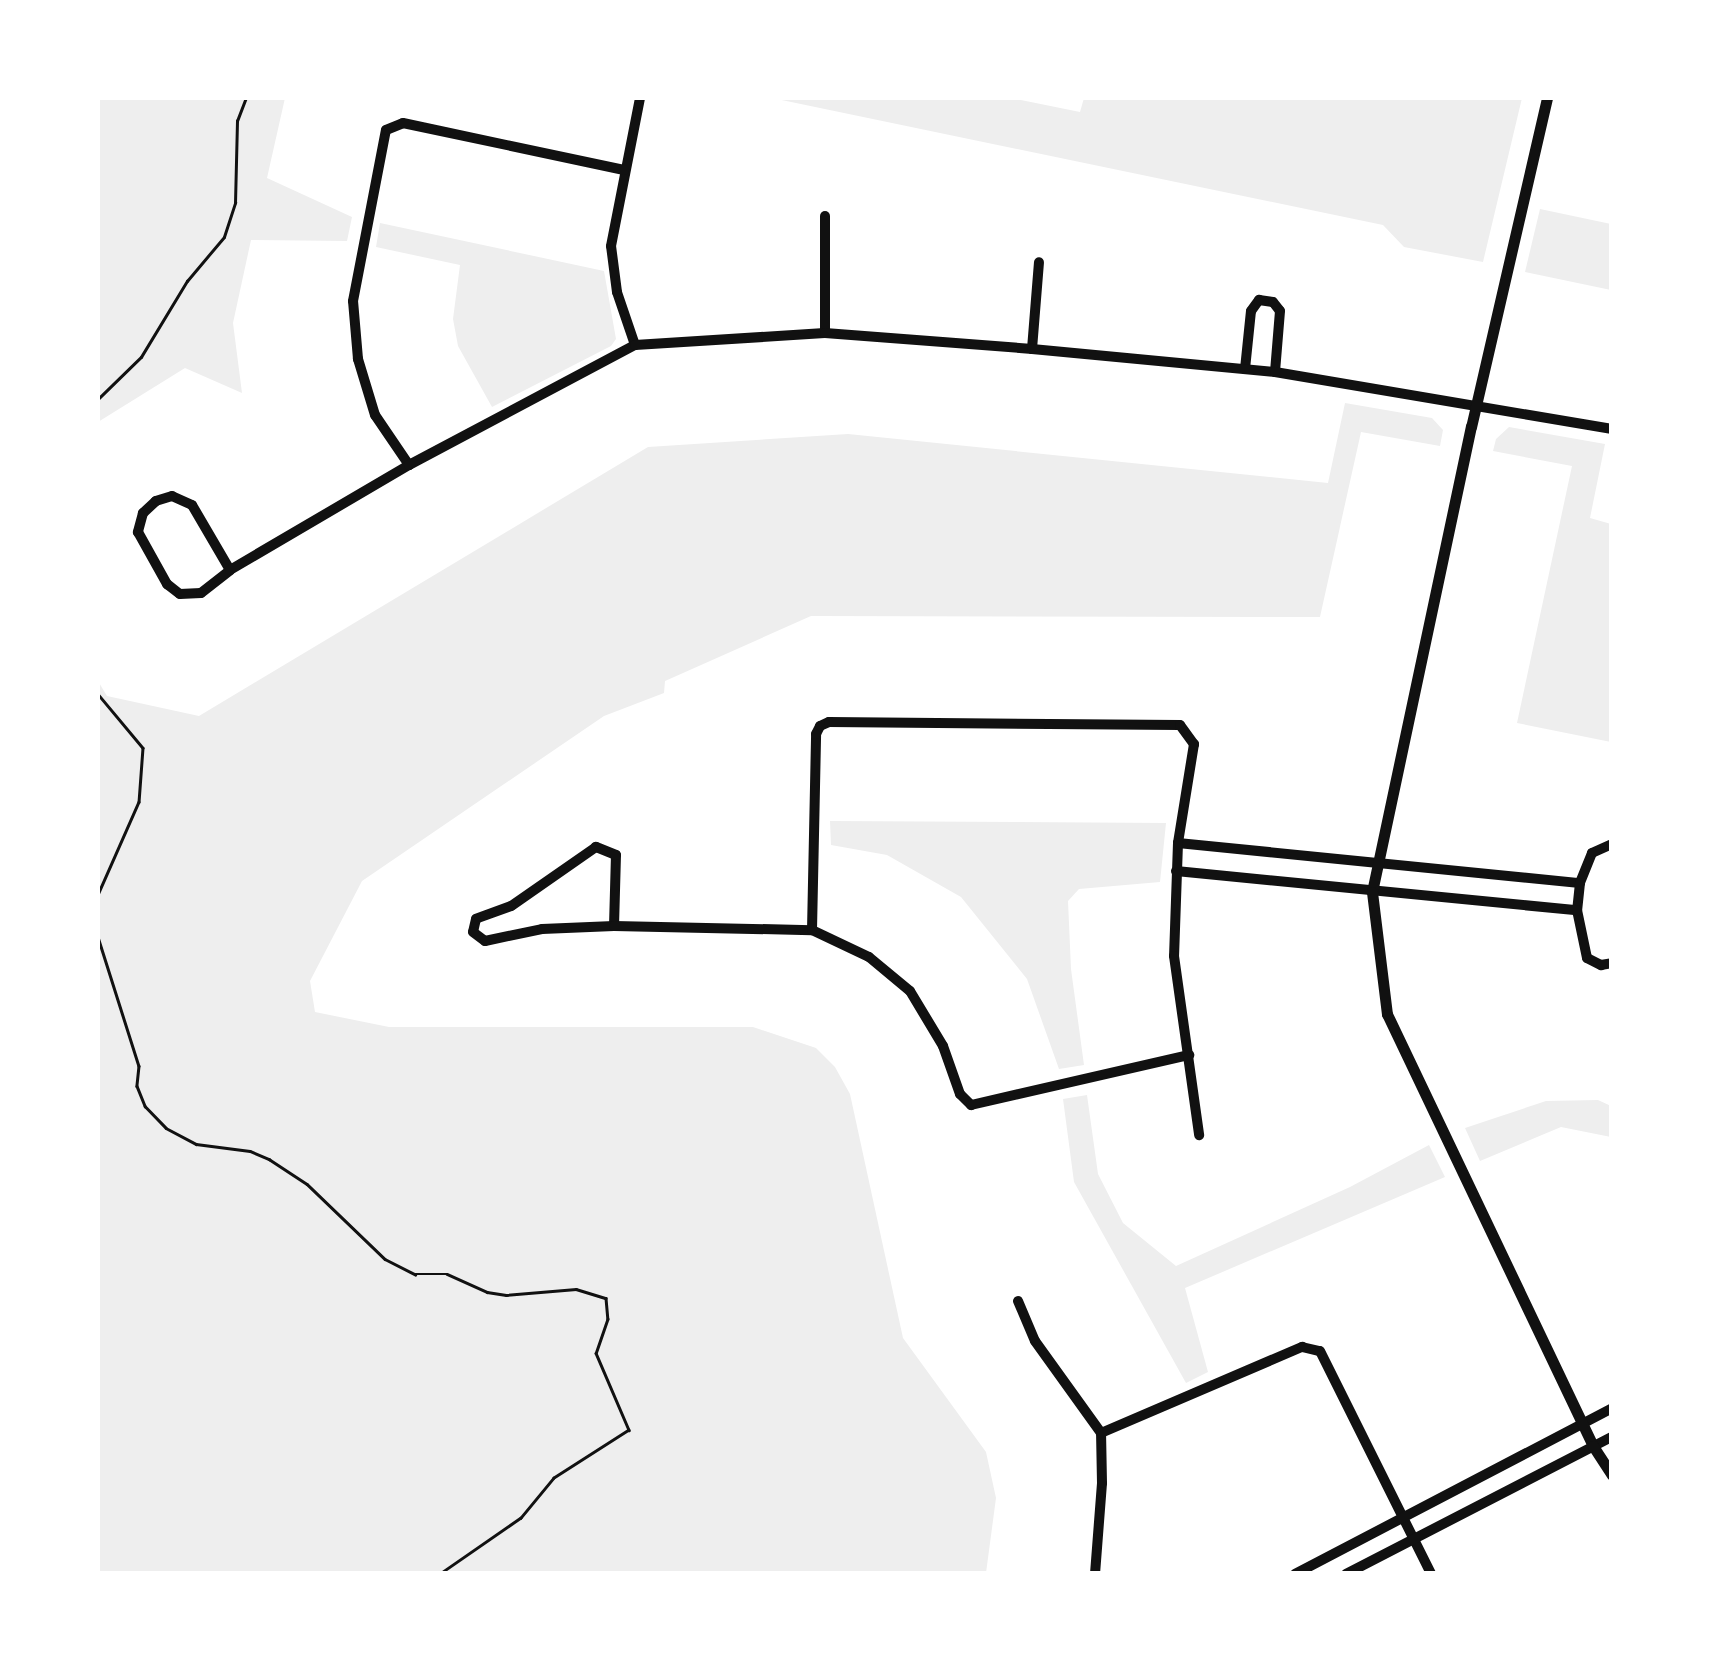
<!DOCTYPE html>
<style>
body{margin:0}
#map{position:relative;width:1709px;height:1671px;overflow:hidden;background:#fff;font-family:"IBM Plex Serif",serif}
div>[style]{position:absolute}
.green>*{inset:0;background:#eee}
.path>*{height:2.5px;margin:-1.25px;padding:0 1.25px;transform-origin:1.25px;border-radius:1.25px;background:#111}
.minor>*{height:10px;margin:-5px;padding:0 5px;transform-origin:5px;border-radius:5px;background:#111}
.tertiary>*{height:11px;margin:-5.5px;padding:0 5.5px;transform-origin:5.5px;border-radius:5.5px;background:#111}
span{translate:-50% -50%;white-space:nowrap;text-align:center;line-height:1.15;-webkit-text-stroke:10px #fff;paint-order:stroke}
.frame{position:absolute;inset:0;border:100px solid #fff;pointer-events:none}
</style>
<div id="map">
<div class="green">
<div style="clip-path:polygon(98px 98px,285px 98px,267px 178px,352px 217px,347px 241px,251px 240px,233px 323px,242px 393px,185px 368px,98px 422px)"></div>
<div style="clip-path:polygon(772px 98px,1011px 98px,1080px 112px,1084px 98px,1522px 98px,1483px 262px,1404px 247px,1383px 225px)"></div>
<div style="clip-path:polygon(1540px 209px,1611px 224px,1611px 290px,1525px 272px)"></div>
<div style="clip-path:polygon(380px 223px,604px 271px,616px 339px,611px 346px,492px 407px,458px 346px,453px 319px,460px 265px,376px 247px)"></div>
<div style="clip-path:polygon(1345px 403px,1432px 418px,1443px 430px,1440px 446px,1361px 432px,1320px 617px,811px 616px,665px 681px,664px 693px,604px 716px,362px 881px,310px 981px,315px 1012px,389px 1027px,753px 1027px,816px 1048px,835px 1067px,850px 1094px,903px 1338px,986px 1452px,996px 1498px,986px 1573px,98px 1573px,98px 681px,107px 696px,199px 716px,648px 447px,848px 434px,1328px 483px)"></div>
<div style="clip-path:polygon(1509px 427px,1605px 444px,1590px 518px,1611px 524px,1611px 742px,1517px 723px,1572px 466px,1493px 451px,1496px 439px)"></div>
<div style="clip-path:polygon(830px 821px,1166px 823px,1160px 882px,1079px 889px,1068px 901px,1071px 969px,1084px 1065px,1059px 1069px,1027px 979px,961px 897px,887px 855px,831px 845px)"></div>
<div style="clip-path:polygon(1087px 1095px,1098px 1174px,1123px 1223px,1176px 1266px,1350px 1187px,1429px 1145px,1445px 1177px,1185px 1288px,1208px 1372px,1186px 1383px,1074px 1182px,1063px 1099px)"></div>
<div style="clip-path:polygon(1598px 1100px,1611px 1106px,1611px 1137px,1561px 1127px,1480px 1161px,1465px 1128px,1546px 1101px)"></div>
</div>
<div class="path">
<div style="left:98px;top:399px;width:60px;rotate:-44.3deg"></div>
<div style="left:141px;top:357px;width:89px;rotate:-58.8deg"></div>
<div style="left:187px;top:281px;width:57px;rotate:-49.9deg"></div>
<div style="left:224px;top:237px;width:36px;rotate:-72deg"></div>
<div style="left:235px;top:203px;width:82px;rotate:-88.6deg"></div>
<div style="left:237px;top:121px;width:25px;rotate:-69deg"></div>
<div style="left:98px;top:694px;width:70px;rotate:50.2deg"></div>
<div style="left:143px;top:748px;width:54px;rotate:94.2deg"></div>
<div style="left:139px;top:802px;width:102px;rotate:113.8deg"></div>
<div style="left:98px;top:937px;width:135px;rotate:72.4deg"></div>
<div style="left:139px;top:1066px;width:20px;rotate:96deg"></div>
<div style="left:137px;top:1086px;width:22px;rotate:68deg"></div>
<div style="left:145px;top:1106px;width:30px;rotate:46deg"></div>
<div style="left:166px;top:1128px;width:34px;rotate:28deg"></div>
<div style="left:196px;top:1144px;width:54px;rotate:7.4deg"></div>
<div style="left:250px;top:1151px;width:21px;rotate:23deg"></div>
<div style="left:269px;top:1159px;width:45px;rotate:33.3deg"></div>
<div style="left:307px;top:1184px;width:108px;rotate:43.9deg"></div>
<div style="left:385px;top:1259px;width:34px;rotate:27deg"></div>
<div style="left:415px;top:1274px;width:32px"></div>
<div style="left:447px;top:1274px;width:44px;rotate:24.2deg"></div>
<div style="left:487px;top:1292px;width:19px;rotate:9deg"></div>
<div style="left:506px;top:1295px;width:70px;rotate:-4.9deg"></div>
<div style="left:576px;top:1289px;width:31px;rotate:17deg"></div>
<div style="left:606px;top:1298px;width:21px;rotate:85deg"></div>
<div style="left:608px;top:1319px;width:36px;rotate:109deg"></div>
<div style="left:596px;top:1353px;width:84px;rotate:66.8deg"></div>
<div style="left:629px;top:1430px;width:89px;rotate:147.4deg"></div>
<div style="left:554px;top:1478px;width:52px;rotate:129.5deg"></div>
<div style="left:521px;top:1518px;width:98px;rotate:145.3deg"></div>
</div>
<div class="minor">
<div style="left:825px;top:216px;width:117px;rotate:90deg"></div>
<div style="left:635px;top:345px;width:56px;rotate:-108.8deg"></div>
<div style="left:617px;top:292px;width:46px;rotate:-97.4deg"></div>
<div style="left:611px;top:246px;width:151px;rotate:-78.9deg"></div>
<div style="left:1032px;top:349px;width:87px;rotate:-85.4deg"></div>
<div style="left:1245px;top:369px;width:58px;rotate:-84.1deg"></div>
<div style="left:1251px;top:311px;width:14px;rotate:-54deg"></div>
<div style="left:1259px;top:300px;width:14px;rotate:8deg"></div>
<div style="left:1273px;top:302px;width:11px;rotate:52deg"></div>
<div style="left:1280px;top:311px;width:61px;rotate:94.7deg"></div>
<div style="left:409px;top:465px;width:60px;rotate:-124.2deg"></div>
<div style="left:375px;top:415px;width:59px;rotate:-106.9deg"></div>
<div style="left:358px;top:359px;width:58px;rotate:-94.9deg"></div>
<div style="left:353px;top:301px;width:174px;rotate:-79.1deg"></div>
<div style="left:386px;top:130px;width:18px;rotate:-22deg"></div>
<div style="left:403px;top:123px;width:226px;rotate:12deg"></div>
<div style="left:230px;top:570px;width:75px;rotate:-120.3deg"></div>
<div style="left:192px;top:505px;width:22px;rotate:-156deg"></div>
<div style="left:172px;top:496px;width:17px;rotate:163deg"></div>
<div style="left:156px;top:501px;width:18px;rotate:137deg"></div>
<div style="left:143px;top:513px;width:20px;rotate:105deg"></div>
<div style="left:138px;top:532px;width:60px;rotate:60.9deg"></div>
<div style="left:167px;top:584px;width:16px;rotate:38deg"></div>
<div style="left:180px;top:594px;width:21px;rotate:-3deg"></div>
<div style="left:201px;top:593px;width:37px;rotate:-38deg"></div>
<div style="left:230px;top:570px;width:208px;rotate:-30.4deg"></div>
<div style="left:409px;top:465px;width:256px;rotate:-28deg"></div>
<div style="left:635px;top:345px;width:190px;rotate:-3.6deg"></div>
<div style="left:825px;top:333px;width:208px;rotate:4.4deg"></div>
<div style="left:1032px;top:349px;width:244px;rotate:5.4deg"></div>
<div style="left:1275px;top:372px;width:342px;rotate:9.6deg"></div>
<div style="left:1178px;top:843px;width:404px;rotate:5.7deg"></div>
<div style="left:1612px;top:844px;width:22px;rotate:156deg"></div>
<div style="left:1592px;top:853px;width:32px;rotate:112deg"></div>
<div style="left:1580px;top:883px;width:27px;rotate:96deg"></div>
<div style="left:1577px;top:910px;width:49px;rotate:78.2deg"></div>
<div style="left:1587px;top:958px;width:16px;rotate:27deg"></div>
<div style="left:1601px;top:965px;width:11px;rotate:-10deg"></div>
<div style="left:1176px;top:871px;width:403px;rotate:5.6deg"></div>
<div style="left:614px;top:926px;width:71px;rotate:-88.4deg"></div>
<div style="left:616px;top:855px;width:22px;rotate:-158deg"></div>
<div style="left:596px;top:847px;width:103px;rotate:145.2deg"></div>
<div style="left:511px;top:906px;width:37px;rotate:160deg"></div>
<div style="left:476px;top:919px;width:13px;rotate:103deg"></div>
<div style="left:473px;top:932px;width:15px;rotate:37deg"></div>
<div style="left:485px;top:941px;width:58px;rotate:-11.9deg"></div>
<div style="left:542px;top:929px;width:72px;rotate:-2.4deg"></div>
<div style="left:614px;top:926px;width:198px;rotate:1.2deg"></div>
<div style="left:812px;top:930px;width:63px;rotate:25.3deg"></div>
<div style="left:869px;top:957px;width:53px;rotate:39.7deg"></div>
<div style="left:910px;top:991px;width:64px;rotate:59deg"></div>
<div style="left:943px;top:1046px;width:51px;rotate:70.5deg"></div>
<div style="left:960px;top:1094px;width:16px;rotate:45deg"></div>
<div style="left:971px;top:1105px;width:224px;rotate:-12.9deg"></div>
<div style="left:812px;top:930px;width:196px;rotate:-88.8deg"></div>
<div style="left:816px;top:734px;width:9px;rotate:-63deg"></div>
<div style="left:820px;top:726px;width:10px;rotate:-24deg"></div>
<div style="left:829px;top:722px;width:351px;rotate:0.5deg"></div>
<div style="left:1180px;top:725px;width:24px;rotate:54deg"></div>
<div style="left:1194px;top:744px;width:100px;rotate:99.2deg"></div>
<div style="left:1178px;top:843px;width:113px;rotate:92deg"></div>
<div style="left:1174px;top:956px;width:181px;rotate:82deg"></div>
<div style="left:1018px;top:1301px;width:43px;rotate:67deg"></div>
<div style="left:1035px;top:1341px;width:113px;rotate:54.3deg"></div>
<div style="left:1095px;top:1574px;width:91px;rotate:-85.6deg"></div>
<div style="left:1102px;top:1483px;width:50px;rotate:-91.1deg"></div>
<div style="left:1101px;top:1433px;width:219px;rotate:-23.2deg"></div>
<div style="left:1302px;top:1347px;width:18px;rotate:13deg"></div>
<div style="left:1320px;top:1351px;width:249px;rotate:63.5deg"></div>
<div style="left:1295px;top:1574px;width:358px;rotate:-27.6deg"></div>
<div style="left:1346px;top:1574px;width:299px;rotate:-27.3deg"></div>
</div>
<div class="tertiary">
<div style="left:1547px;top:98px;width:337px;rotate:103deg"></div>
<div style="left:1471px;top:426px;width:476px;rotate:102deg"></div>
<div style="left:1372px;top:892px;width:123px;rotate:83deg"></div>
<div style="left:1387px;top:1014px;width:479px;rotate:64.5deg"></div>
<div style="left:1593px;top:1446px;width:35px;rotate:57deg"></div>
</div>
<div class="frame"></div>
</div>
